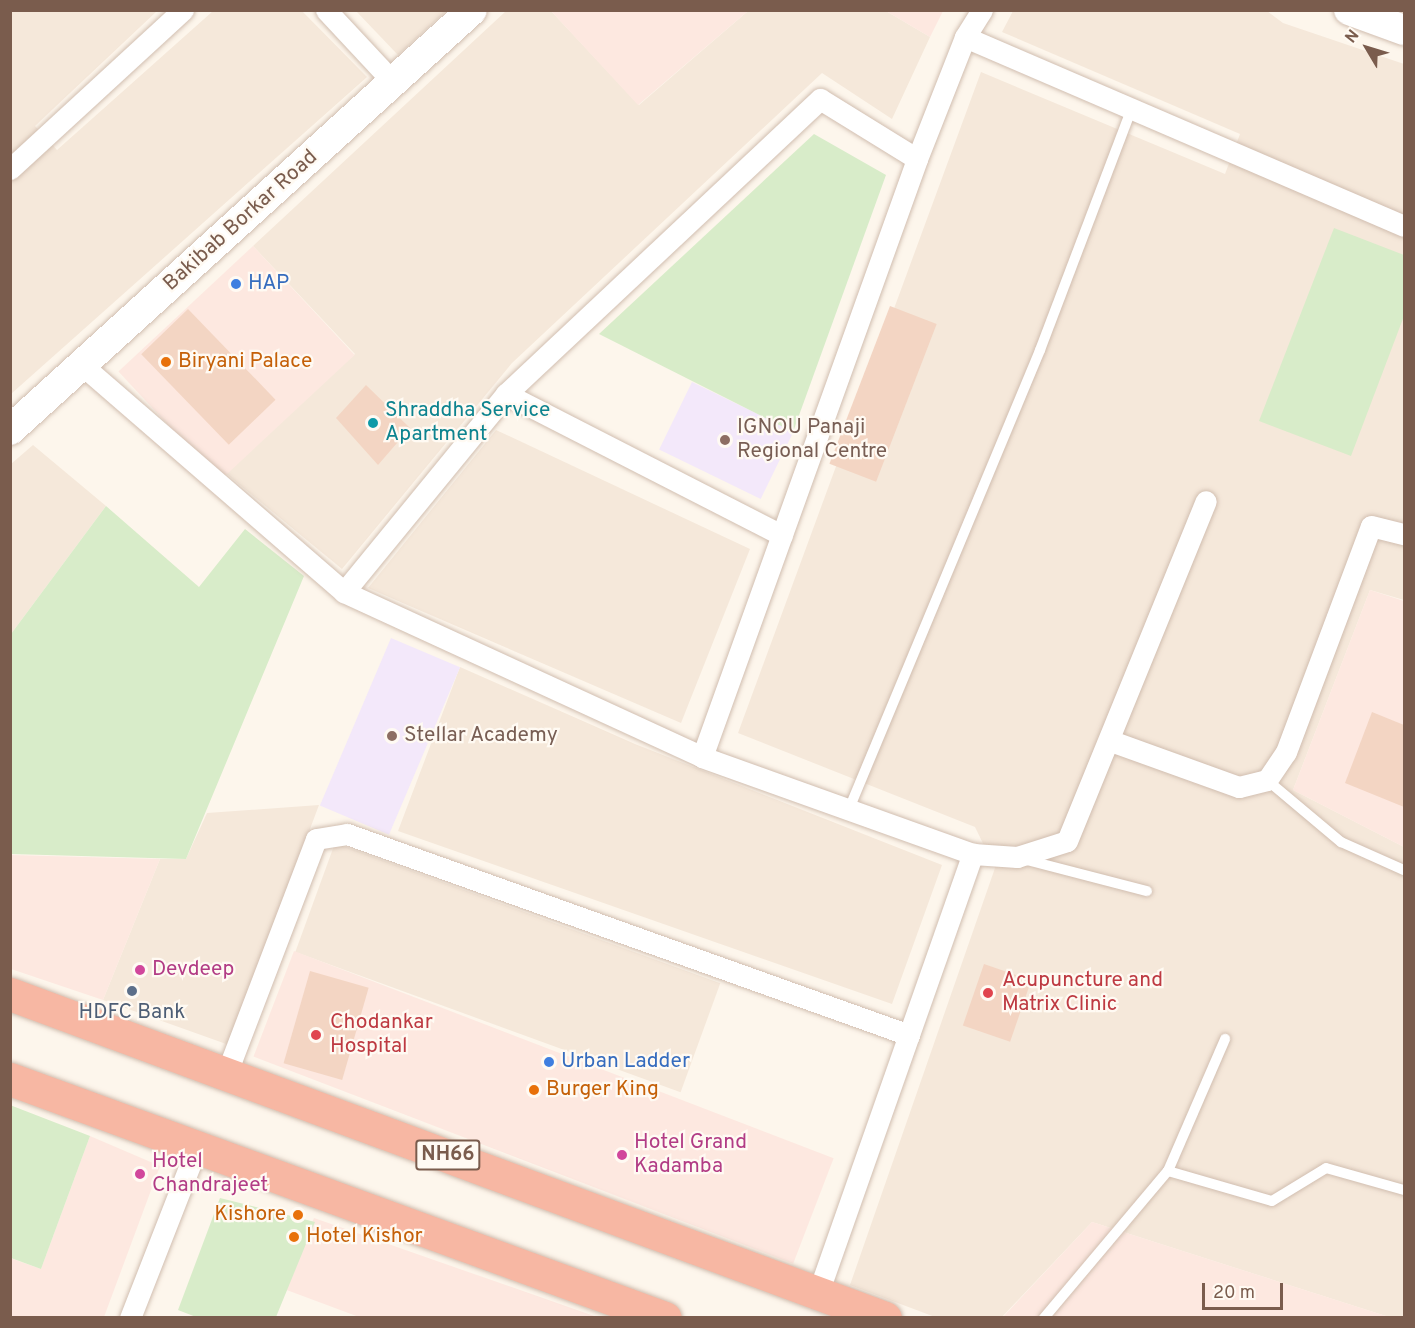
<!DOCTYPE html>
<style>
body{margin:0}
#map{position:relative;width:1415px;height:1328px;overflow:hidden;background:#fdf6ec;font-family:Overpass,sans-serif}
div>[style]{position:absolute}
.residential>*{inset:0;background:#f5e8da;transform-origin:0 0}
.commercial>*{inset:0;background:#fde8e0;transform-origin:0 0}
.education>*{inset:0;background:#f3e8fa;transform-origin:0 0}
.green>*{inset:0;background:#d8ecc9}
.building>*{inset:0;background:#f3d5c3;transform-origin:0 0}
.roads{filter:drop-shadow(0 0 2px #d1beb0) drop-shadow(0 0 2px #d1beb0)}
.lane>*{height:10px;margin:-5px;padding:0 5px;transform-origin:5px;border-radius:5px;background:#fff}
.street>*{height:21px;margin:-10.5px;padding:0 10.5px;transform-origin:10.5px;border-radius:10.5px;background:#fff}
.secondary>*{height:30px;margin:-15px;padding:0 15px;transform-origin:15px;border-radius:15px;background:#fff}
.highway>*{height:33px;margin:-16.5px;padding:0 16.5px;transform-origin:16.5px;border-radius:16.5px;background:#f7b7a3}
.dots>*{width:16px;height:16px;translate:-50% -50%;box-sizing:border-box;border:3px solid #fffaf3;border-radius:50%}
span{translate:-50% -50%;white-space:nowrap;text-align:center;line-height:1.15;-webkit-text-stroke:4.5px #fffaf3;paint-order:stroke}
.shield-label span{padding:2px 4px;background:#fffaf3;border:2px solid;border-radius:4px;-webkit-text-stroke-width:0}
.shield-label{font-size:20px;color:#7a5c4d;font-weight:700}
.street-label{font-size:21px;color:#7a5c4d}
.shop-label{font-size:21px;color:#366cbe}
.left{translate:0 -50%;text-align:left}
.food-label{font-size:21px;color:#c56008}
.right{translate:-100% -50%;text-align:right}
.culture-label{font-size:21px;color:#0d838f}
.education-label{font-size:21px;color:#785e54}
.hotel-label{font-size:21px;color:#b23c85}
.health-label{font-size:21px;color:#be3a42}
.service-label{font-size:21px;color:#4e5e75}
.frame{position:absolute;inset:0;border:12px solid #7a5c4d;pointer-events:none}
.north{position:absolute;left:1337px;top:18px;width:60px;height:60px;-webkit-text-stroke:4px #fffaf3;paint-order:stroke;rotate:308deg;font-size:16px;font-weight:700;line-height:24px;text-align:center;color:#7a5c4d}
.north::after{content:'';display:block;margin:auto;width:21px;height:27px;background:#7a5c4d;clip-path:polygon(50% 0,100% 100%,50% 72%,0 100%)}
.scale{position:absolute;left:1202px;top:1283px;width:81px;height:27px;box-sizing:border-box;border:3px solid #7a5c4d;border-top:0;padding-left:8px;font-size:18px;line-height:21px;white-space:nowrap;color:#7a5c4d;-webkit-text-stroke:4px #fffaf3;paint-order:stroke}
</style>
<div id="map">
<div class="residential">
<div style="clip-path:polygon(157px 11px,35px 126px,57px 150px,213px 11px,302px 11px,367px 77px,11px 394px,11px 12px)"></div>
<div style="clip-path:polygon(356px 11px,446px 11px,398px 55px)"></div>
<div style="clip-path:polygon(506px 11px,551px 11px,639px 105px,748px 11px,886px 11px,930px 37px,892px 119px,822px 73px,512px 363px,342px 569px,223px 471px,355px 354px,253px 246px)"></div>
<div style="clip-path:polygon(1013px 11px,1267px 11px,1283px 23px,1404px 64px,1404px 600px,1370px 590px,1293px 790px,1404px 847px,1404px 1317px,1389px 1317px,1092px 1222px,1002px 1317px,935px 1317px,850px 1285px,995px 868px,975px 827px,738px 733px,981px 72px,1225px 174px,1240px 134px,1002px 32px)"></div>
<div style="clip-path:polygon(496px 430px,750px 549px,681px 723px,368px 588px)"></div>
<div style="clip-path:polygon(33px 445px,106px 506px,11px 634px,11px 464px)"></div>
<div style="clip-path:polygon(460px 667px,635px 744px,942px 865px,892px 1004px,398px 831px)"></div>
<div style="clip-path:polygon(319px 805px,229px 1045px,103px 1000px,160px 859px,186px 859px,207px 813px)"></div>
<div style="left:335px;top:843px;width:410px;height:116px;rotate:20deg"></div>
</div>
<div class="commercial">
<div style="clip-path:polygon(551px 11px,748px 11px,638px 105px)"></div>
<div style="clip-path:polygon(886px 11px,943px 11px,930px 37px)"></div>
<div style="left:253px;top:246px;width:149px;height:184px;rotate:47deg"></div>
<div style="clip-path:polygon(1370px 590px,1404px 601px,1404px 847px,1293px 790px)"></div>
<div style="clip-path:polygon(11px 855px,160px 859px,103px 1000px,11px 969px)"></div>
<div style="left:294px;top:951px;width:578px;height:113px;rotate:21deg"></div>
<div style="clip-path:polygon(90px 1136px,160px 1166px,104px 1317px,11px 1317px,10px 1258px,41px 1269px)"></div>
<div style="clip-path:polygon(314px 1218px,597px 1317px,359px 1317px,284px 1289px)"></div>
<div style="clip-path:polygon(1092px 1222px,1389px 1317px,1002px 1318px)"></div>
</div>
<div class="education">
<div style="left:692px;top:382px;width:113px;height:75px;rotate:26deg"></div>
<div style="left:391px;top:638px;width:75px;height:182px;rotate:23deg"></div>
</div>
<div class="green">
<div style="clip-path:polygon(814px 134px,886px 175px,793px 432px,599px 334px)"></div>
<div style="clip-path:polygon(1334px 228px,1404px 255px,1404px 316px,1351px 456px,1259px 421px)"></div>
<div style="clip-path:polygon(106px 506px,199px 587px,245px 529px,304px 576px,186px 859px,11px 854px,11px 634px)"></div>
<div style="clip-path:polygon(10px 1105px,90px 1136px,41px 1269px,11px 1258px)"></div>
<div style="clip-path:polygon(220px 1198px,315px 1222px,276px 1317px,196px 1317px,178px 1310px)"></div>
</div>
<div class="building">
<div style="left:890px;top:306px;width:50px;height:169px;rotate:21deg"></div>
<div style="left:188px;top:309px;width:126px;height:65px;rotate:46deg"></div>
<div style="clip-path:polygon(366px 385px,410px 428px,378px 465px,336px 418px)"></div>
<div style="clip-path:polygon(1372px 712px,1404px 725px,1404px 807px,1345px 783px)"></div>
<div style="left:984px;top:964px;width:50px;height:65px;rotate:19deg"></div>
<div style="left:310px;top:971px;width:61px;height:96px;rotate:16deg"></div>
</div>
<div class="roads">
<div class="lane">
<div style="left:1267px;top:780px;width:97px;rotate:40deg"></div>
<div style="left:1341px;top:842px;width:69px;rotate:24deg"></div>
<div style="left:849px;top:809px;width:497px;rotate:-67.4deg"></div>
<div style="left:1040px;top:350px;width:256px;rotate:-69.2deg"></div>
<div style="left:1023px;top:859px;width:128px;rotate:14.5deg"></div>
<div style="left:1168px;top:1171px;width:108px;rotate:16.1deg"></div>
<div style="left:1272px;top:1201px;width:63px;rotate:-31.4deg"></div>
<div style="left:1326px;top:1168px;width:81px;rotate:15.8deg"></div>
<div style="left:1044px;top:1318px;width:192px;rotate:-49.9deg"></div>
<div style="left:1168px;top:1171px;width:144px;rotate:-66.6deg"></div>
</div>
<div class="street">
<div style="left:326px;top:10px;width:100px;rotate:47deg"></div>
<div style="left:965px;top:37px;width:478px;rotate:23.3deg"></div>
<div style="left:10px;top:169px;width:235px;rotate:-42.6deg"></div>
<div style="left:82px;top:365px;width:347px;rotate:40.9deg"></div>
<div style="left:344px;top:592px;width:394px;rotate:24.7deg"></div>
<div style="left:702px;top:757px;width:288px;rotate:19.7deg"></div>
<div style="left:973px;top:854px;width:44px;rotate:3.9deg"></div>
<div style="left:1017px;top:857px;width:52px;rotate:-17.7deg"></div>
<div style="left:1067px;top:841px;width:367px;rotate:-67.8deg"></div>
<div style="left:506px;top:394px;width:310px;rotate:27.1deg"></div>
<div style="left:344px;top:592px;width:256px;rotate:-50.7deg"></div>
<div style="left:506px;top:394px;width:431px;rotate:-43.2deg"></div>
<div style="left:820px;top:99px;width:114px;rotate:31.7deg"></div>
<div style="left:1111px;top:741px;width:136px;rotate:19.8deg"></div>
<div style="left:1239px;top:787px;width:29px;rotate:-14deg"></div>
<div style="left:1267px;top:780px;width:34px;rotate:-56deg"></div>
<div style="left:1286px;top:752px;width:241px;rotate:-69.4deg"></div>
<div style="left:1371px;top:526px;width:34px;rotate:14deg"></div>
<div style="left:702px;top:757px;width:635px;rotate:-70.22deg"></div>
<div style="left:917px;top:159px;width:131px;rotate:-68.5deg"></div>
<div style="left:965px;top:37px;width:32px;rotate:-58deg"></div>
<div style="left:227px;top:1072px;width:249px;rotate:-69.1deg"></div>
<div style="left:316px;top:839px;width:31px;rotate:-9deg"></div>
<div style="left:347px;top:834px;width:597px;rotate:19.68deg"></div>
<div style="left:818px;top:1293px;width:466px;rotate:-70.6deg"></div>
<div style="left:130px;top:1318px;width:184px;rotate:-68.6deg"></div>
</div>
<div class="secondary">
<div style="left:1349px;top:10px;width:59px;rotate:20deg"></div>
<div style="left:10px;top:430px;width:624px;rotate:-42.27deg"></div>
</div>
<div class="highway">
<div style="left:10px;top:994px;width:933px;rotate:20.32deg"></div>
<div style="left:10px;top:1079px;width:697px;rotate:20.05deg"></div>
</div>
</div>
<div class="dots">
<div style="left:236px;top:284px;background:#3f7fe0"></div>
<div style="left:166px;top:362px;background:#e8710a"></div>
<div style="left:373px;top:423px;background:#0f9aa8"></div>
<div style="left:725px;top:440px;background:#8d6e63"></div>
<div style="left:392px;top:736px;background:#8d6e63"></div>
<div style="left:140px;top:970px;background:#d1479c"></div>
<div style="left:132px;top:991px;background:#5c6f8a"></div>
<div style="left:988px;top:993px;background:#e0444e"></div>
<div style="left:316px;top:1035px;background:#e0444e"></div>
<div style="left:549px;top:1062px;background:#3f7fe0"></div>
<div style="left:534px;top:1090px;background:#e8710a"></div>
<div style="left:622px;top:1155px;background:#d1479c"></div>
<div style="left:140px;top:1174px;background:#d1479c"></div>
<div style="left:298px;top:1215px;background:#e8710a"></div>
<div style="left:294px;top:1237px;background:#e8710a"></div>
</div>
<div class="shield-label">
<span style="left:448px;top:1155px">NH66</span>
</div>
<div class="street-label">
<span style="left:241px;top:221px;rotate:-42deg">Bakibab Borkar Road</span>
</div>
<div class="shop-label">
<span class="left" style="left:248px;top:284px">HAP</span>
<span class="left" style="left:561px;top:1062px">Urban Ladder</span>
</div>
<div class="food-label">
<span class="left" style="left:178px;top:362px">Biryani Palace</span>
<span class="left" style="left:546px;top:1090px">Burger King</span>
<span class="right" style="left:286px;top:1215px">Kishore</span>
<span class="left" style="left:306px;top:1237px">Hotel Kishor</span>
</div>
<div class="culture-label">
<span class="left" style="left:385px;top:423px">Shraddha Service<br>Apartment</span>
</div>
<div class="education-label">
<span class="left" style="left:737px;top:440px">IGNOU Panaji<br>Regional Centre</span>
<span class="left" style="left:404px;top:736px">Stellar Academy</span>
</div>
<div class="hotel-label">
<span class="left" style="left:152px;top:970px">Devdeep</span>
<span class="left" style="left:634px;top:1155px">Hotel Grand<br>Kadamba</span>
<span class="left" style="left:152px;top:1174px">Hotel<br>Chandrajeet</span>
</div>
<div class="health-label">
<span class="left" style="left:1002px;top:993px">Acupuncture and<br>Matrix Clinic</span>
<span class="left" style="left:330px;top:1035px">Chodankar<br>Hospital</span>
</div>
<div class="service-label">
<span style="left:132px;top:1013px">HDFC Bank</span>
</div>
<div class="frame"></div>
<div class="north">N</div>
<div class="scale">20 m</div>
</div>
